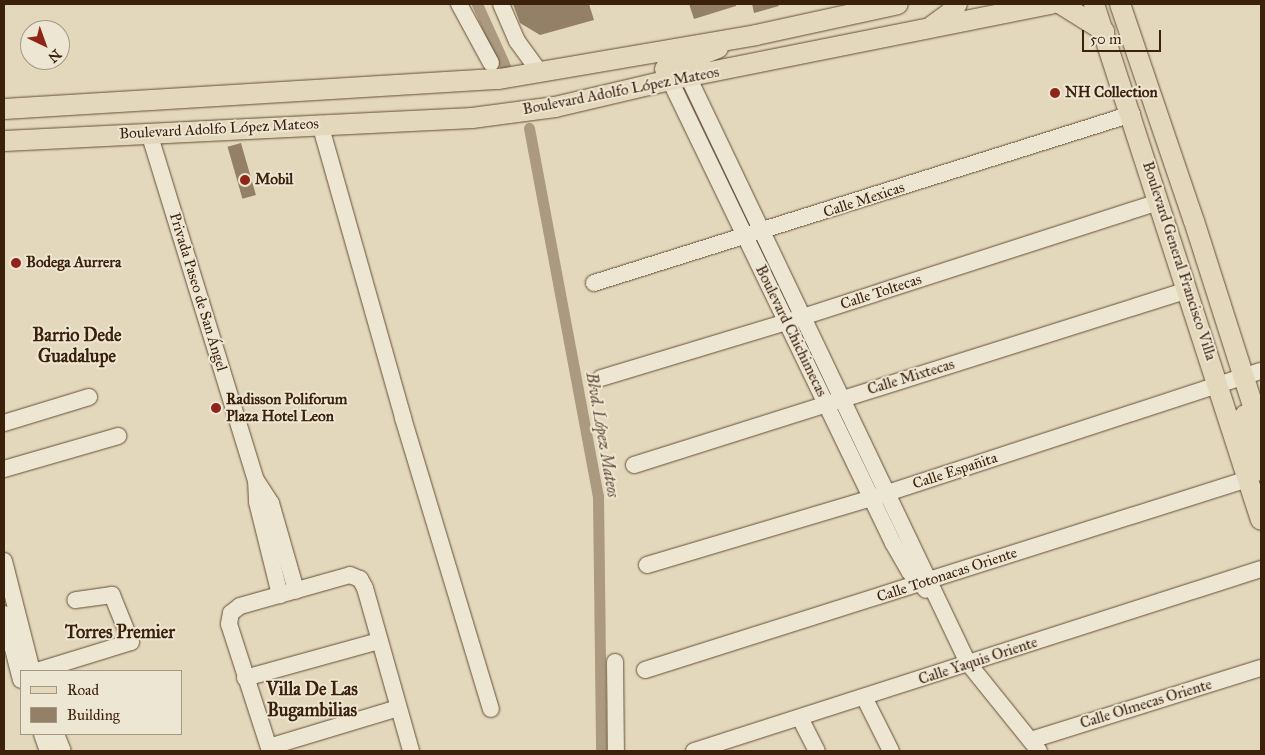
<!DOCTYPE html>
<meta charset="utf-8">
<style>
body{margin:0}
#map{position:relative;width:1265px;height:755px;overflow:hidden;background:#e4d8bc;font-family:"IM FELL Great Primer",serif}
div>[style]{position:absolute}
.canal>*{height:11px;margin:-5.5px;padding:0 5.5px;transform-origin:5.5px;border-radius:5.5px;background:#ab9980}
.building>*{inset:0;background:#938067;transform-origin:0 0}
.roads{filter:drop-shadow(0 0 1px #654e37) drop-shadow(0 0 1px #654e37)}
.minor>*{height:16px;margin:-8px;padding:0 8px;transform-origin:8px;border-radius:8px;background:#ede6d3}
.major>*{height:20px;margin:-10px;padding:0 10px;transform-origin:10px;border-radius:10px;background:#e4d8bc}
.dots>*{width:14px;height:14px;translate:-50% -50%;box-sizing:border-box;border:2px solid #ede6d3;border-radius:50%}
span{translate:-50% -50%;white-space:nowrap;text-align:center;line-height:1.15;-webkit-text-stroke:4px #ede6d3;paint-order:stroke}
.street-label{font-size:15px;color:#3b200b}
.poi-label{font-size:15px;color:#3b200b;font-weight:700}
.left{translate:0 -50%;text-align:left}
.water-label{font-size:16px;color:#624a34;font-style:italic}
.quarter-label{font-size:18px;color:#3b200b;font-weight:700}
.frame{position:absolute;inset:0;border:5px solid #3b200b;pointer-events:none}
.legend{position:absolute;left:20px;top:670px;width:162px;height:65px;box-sizing:border-box;background:#ede6d3;border:1px solid #a69783;margin:0;padding:6px 9px;list-style:none;font-size:15px;color:#3b200b}
.legend li{display:flex;align-items:center;gap:10px;height:25px}
.legend b{width:25px;border:1px solid #a69783}
.north{position:absolute;left:20px;top:20px;width:50px;height:50px;box-sizing:border-box;background:#ede6d3;border:1px solid #a69783;border-radius:50%;rotate:138deg;font-size:14px;font-weight:700;line-height:20px;text-align:center;color:#3b200b}
.north::after{content:'';display:block;margin:auto;width:18px;height:22px;background:#8f2418;clip-path:polygon(50% 0,100% 100%,50% 72%,0 100%)}
.scale{position:absolute;left:1082px;top:30px;width:79px;height:22px;box-sizing:border-box;border:2px solid #3b200b;border-top:0;padding-left:6px;font-size:15px;line-height:18px;white-space:nowrap;color:#3b200b;-webkit-text-stroke:4px #ede6d3;paint-order:stroke}
</style>
<div id="map">
<div class="canal">
<div style="left:477px;top:4px;width:68px;rotate:65.7deg"></div>
<div style="left:529px;top:128px;width:374px;rotate:79.4deg"></div>
<div style="left:598px;top:496px;width:255px;rotate:89.3deg"></div>
</div>
<div class="building">
<div style="clip-path:polygon(513px 4px,589px 4px,594px 20px,540px 35px,520px 23px)"></div>
<div style="clip-path:polygon(689px 4px,736px 4px,736px 6px,694px 19px)"></div>
<div style="clip-path:polygon(752px 4px,778px 4px,779px 6px,754px 13px)"></div>
<div style="left:241px;top:143px;width:54px;height:14px;rotate:74deg"></div>
</div>
<div class="roads">
<div class="minor">
<div style="left:459px;top:4px;width:67px;rotate:61.5deg"></div>
<div style="left:501px;top:4px;width:40px;rotate:66.6deg"></div>
<div style="left:517px;top:41px;width:39px;rotate:54deg"></div>
<div style="left:683px;top:66px;width:662px;rotate:64.48deg"></div>
<div style="left:968px;top:663px;width:113px;rotate:51.1deg"></div>
<div style="left:665px;top:70px;width:525px;rotate:64.26deg"></div>
<div style="left:893px;top:543px;width:34px;rotate:60deg"></div>
<div style="left:910px;top:572px;width:24px;rotate:48deg"></div>
<div style="left:320px;top:124px;width:305px;rotate:74.2deg"></div>
<div style="left:403px;top:418px;width:304px;rotate:73.2deg"></div>
<div style="left:149px;top:133px;width:363px;rotate:72.9deg"></div>
<div style="left:256px;top:480px;width:22px;rotate:87deg"></div>
<div style="left:257px;top:502px;width:96px;rotate:76.1deg"></div>
<div style="left:594px;top:283px;width:564px;rotate:-17.44deg"></div>
<div style="left:601px;top:378px;width:194px;rotate:-16.8deg"></div>
<div style="left:787px;top:322px;width:391px;rotate:-17.9deg"></div>
<div style="left:4px;top:423px;width:89px;rotate:-17deg"></div>
<div style="left:634px;top:465px;width:581px;rotate:-17.53deg"></div>
<div style="left:4px;top:469px;width:119px;rotate:-16.1deg"></div>
<div style="left:256px;top:480px;width:27px;rotate:57deg"></div>
<div style="left:271px;top:503px;width:91px;rotate:74deg"></div>
<div style="left:4px;top:561px;width:114px;rotate:75.7deg"></div>
<div style="left:647px;top:565px;width:235px;rotate:-16.6deg"></div>
<div style="left:872px;top:498px;width:409px;rotate:-18.1deg"></div>
<div style="left:4px;top:614px;width:68px;rotate:75.6deg"></div>
<div style="left:615px;top:662px;width:89px;rotate:89.4deg"></div>
<div style="left:645px;top:670px;width:633px;rotate:-17.58deg"></div>
<div style="left:37px;top:671px;width:98px;rotate:-17.1deg"></div>
<div style="left:131px;top:642px;width:51px;rotate:-112deg"></div>
<div style="left:112px;top:595px;width:37px;rotate:172deg"></div>
<div style="left:245px;top:678px;width:139px;rotate:-15.4deg"></div>
<div style="left:865px;top:699px;width:58px;rotate:63.4deg"></div>
<div style="left:800px;top:718px;width:37px;rotate:63deg"></div>
<div style="left:42px;top:734px;width:18px;rotate:71deg"></div>
<div style="left:56px;top:734px;width:18px;rotate:68deg"></div>
<div style="left:1031px;top:740px;width:241px;rotate:-17.4deg"></div>
<div style="left:269px;top:747px;width:135px;rotate:-16.8deg"></div>
<div style="left:270px;top:751px;width:133px;rotate:-107.9deg"></div>
<div style="left:229px;top:624px;width:11px;rotate:-80deg"></div>
<div style="left:231px;top:613px;width:11px;rotate:-38deg"></div>
<div style="left:240px;top:606px;width:114px;rotate:-15.7deg"></div>
<div style="left:350px;top:575px;width:11px;rotate:22deg"></div>
<div style="left:360px;top:579px;width:10px;rotate:61deg"></div>
<div style="left:365px;top:588px;width:169px;rotate:74.2deg"></div>
<div style="left:694px;top:751px;width:595px;rotate:-17.8deg"></div>
</div>
<div class="major">
<div style="left:1061px;top:4px;width:51px;rotate:32.1deg"></div>
<div style="left:1094px;top:4px;width:542px;rotate:72.07deg"></div>
<div style="left:1120px;top:4px;width:229px;rotate:71.2deg"></div>
<div style="left:1194px;top:221px;width:220px;rotate:72.3deg"></div>
<div style="left:932px;top:26px;width:24px;rotate:-36deg"></div>
<div style="left:951px;top:12px;width:10px;rotate:-53deg"></div>
<div style="left:665px;top:69px;width:57px;rotate:-21.6deg"></div>
<div style="left:4px;top:109px;width:496px;rotate:-3.5deg"></div>
<div style="left:499px;top:79px;width:261px;rotate:-9.7deg"></div>
<div style="left:756px;top:35px;width:145px;rotate:-12.3deg"></div>
<div style="left:4px;top:141px;width:469px;rotate:-2.8deg"></div>
<div style="left:472px;top:118px;width:84px;rotate:-7.5deg"></div>
<div style="left:555px;top:107px;width:118px;rotate:-13.2deg"></div>
<div style="left:670px;top:80px;width:389px;rotate:-11.3deg"></div>
<div style="left:1245px;top:415px;width:58px;rotate:74.1deg"></div>
</div>
</div>
<div class="dots">
<div style="left:1055px;top:93px;background:#8f2418"></div>
<div style="left:245px;top:180px;background:#8f2418"></div>
<div style="left:16px;top:263px;background:#8f2418"></div>
<div style="left:216px;top:408px;background:#8f2418"></div>
</div>
<div class="street-label">
<span style="left:621px;top:91px;rotate:-11deg">Boulevard Adolfo López Mateos</span>
<span style="left:219px;top:129px;rotate:-3deg">Boulevard Adolfo López Mateos</span>
<span style="left:864px;top:200px;rotate:-18deg">Calle Mexicas</span>
<span style="left:1179px;top:261px;rotate:72deg">Boulevard General Francisco Villa</span>
<span style="left:198px;top:292px;rotate:73deg">Privada Paseo de San Ángel</span>
<span style="left:881px;top:292px;rotate:-18deg">Calle Toltecas</span>
<span style="left:791px;top:331px;rotate:64deg">Boulevard Chichimecas</span>
<span style="left:911px;top:377px;rotate:-17deg">Calle Mixtecas</span>
<span style="left:955px;top:471px;rotate:-18deg">Calle Españita</span>
<span style="left:947px;top:575px;rotate:-18deg">Calle Totonacas Oriente</span>
<span style="left:978px;top:661px;rotate:-18deg">Calle Yaquis Oriente</span>
<span style="left:1146px;top:704px;rotate:-17deg">Calle Olmecas Oriente</span>
</div>
<div class="poi-label">
<span class="left" style="left:1065px;top:93px">NH Collection</span>
<span class="left" style="left:255px;top:180px">Mobil</span>
<span class="left" style="left:26px;top:263px">Bodega Aurrera</span>
<span class="left" style="left:226px;top:408px">Radisson Poliforum<br>Plaza Hotel Leon</span>
</div>
<div class="water-label">
<span style="left:602px;top:435px;rotate:80deg">Blvd. López Mateos</span>
</div>
<div class="quarter-label">
<span style="left:77px;top:346px">Barrio Dede<br>Guadalupe</span>
<span style="left:120px;top:632px">Torres Premier</span>
<span style="left:312px;top:700px">Villa De Las<br>Bugambilias</span>
</div>
<div class="frame"></div>
<ul class="legend">
<li><b style="height:6px;background:#e4d8bc"></b>Road</li>
<li><b style="height:14px;background:#938067"></b>Building</li>
</ul>
<div class="north">N</div>
<div class="scale">50 m</div>
</div>
